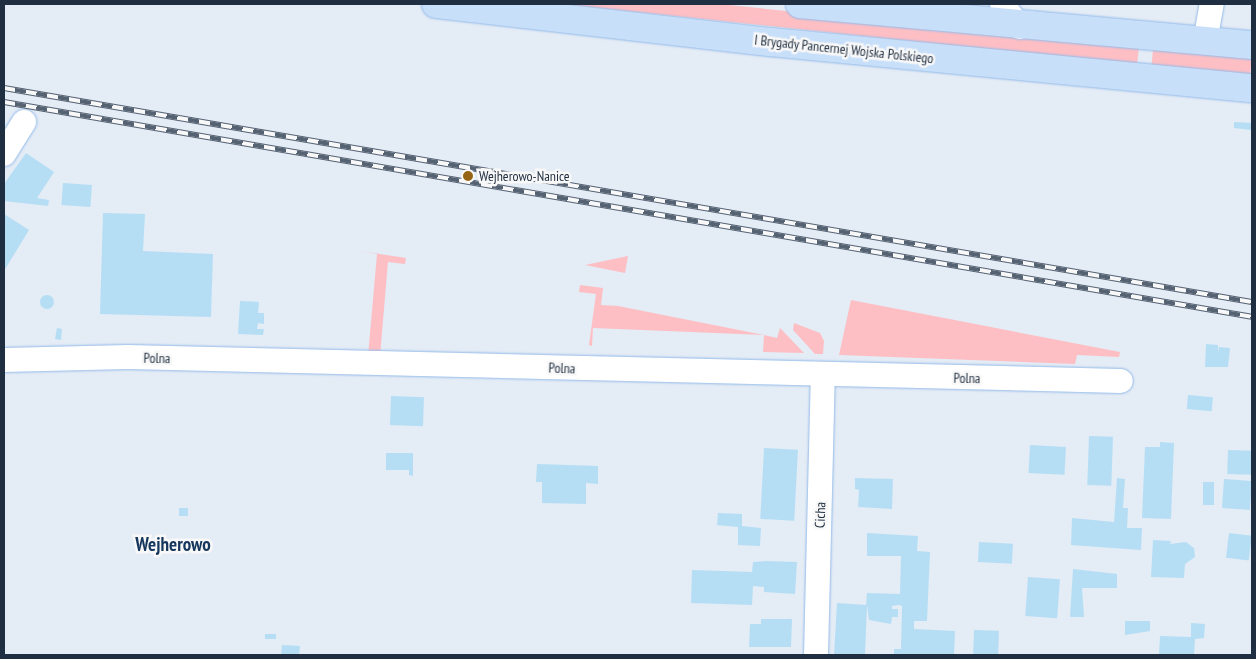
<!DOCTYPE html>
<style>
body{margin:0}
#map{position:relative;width:1256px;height:659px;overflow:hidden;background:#e4ecf6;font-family:"PT Sans Narrow",sans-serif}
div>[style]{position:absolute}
.green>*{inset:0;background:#fdbfc4;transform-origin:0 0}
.building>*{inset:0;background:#b5def5;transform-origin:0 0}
.round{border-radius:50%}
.roads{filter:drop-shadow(0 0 1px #93bae8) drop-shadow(0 0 1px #93bae8)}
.minor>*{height:24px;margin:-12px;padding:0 12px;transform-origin:12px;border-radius:12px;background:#fff}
.major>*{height:28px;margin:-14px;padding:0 14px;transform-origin:14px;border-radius:14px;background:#c8dffa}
.rail>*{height:5.5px;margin-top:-2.75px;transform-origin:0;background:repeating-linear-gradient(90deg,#f8f8f8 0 11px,#556272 0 22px);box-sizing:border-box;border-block:1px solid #556272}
.dots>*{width:14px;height:14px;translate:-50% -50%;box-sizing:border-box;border:2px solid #f8f8f8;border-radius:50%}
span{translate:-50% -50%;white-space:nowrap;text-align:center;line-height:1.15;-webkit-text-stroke:5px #f8f8f8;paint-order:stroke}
.street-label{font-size:14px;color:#1f2e40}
.poi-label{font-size:14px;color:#1f2e40}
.left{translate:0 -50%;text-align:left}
.district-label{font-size:19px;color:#15375d;font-weight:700}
.frame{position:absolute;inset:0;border:5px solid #1f2e40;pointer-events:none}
</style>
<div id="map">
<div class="green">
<div style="clip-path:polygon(561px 4px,719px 4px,1139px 47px,1137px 65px)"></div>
<div style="left:1153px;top:49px;width:99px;height:18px;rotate:5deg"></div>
<div style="clip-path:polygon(360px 251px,406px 258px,405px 264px,388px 262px,380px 356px,368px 356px,377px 254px)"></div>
<div style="clip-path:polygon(628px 256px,625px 273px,585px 265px)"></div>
<div style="clip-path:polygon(580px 285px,603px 288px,601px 305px,618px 306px,764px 335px,777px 338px,780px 328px,804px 353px,763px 352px,764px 335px,593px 328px,592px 346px,589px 345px,596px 294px,579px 292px)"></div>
<div style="clip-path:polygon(851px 300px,1120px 352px,1119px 357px,1077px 355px,1075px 364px,839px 355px)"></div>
<div style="clip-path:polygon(794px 323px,820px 333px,824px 341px,823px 354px,815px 354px,793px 330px)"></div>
</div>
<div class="building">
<div style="clip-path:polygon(1234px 122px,1252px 123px,1251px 130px,1234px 128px)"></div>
<div style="clip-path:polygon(26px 153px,54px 172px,37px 198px,49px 200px,48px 206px,4px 201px,4px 184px)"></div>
<div style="left:63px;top:183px;width:29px;height:22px;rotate:4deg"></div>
<div style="clip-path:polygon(103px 213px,145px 214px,143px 251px,213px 254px,211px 317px,100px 314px)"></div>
<div style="clip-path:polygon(4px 214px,29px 230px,4px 271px)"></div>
<div class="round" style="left:40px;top:295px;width:14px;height:14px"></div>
<div style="clip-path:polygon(240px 301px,259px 302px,258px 313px,264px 313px,264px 324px,258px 323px,257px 329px,264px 329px,263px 335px,238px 334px)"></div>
<div style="clip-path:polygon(57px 328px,62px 329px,61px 340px,55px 339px)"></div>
<div style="clip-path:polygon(1206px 344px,1218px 345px,1218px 353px,1219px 347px,1230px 348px,1228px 367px,1205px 367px)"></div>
<div style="left:1188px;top:395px;width:25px;height:14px;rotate:5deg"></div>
<div style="left:391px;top:396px;width:33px;height:29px;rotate:2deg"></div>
<div style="left:1089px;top:436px;width:24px;height:49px;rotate:2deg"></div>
<div style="clip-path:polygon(1160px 442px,1174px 443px,1171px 519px,1142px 518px,1145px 447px,1160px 447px)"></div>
<div style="left:1030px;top:445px;width:36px;height:28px;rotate:3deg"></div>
<div style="left:764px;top:448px;width:34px;height:71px;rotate:3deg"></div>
<div style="left:1228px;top:450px;width:24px;height:24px;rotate:2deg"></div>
<div style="clip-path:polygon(386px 453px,413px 453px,413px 476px,409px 475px,409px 470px,386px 470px)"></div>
<div style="clip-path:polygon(537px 464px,598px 466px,598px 484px,586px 483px,586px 504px,542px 503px,542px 482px,536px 482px)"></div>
<div style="clip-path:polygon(855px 478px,893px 479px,892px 509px,858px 507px,859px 490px,855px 489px)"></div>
<div style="clip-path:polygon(1117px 478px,1125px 479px,1123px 508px,1128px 508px,1127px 528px,1142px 528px,1141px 550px,1071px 545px,1072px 518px,1114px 522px)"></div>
<div style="left:1224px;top:479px;width:28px;height:29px;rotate:4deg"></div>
<div style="left:1203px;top:482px;width:11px;height:23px"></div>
<div style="left:179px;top:508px;width:9px;height:8px"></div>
<div style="clip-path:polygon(718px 513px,742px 514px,742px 526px,761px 528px,760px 546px,738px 545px,738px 527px,717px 525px)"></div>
<div style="clip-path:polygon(867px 533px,918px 536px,917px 551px,930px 552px,927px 621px,914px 621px,914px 629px,955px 631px,954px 655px,894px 655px,894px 649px,901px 649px,902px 606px,899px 605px,892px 606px,892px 609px,898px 609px,898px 617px,892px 617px,891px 624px,869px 620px,867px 605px,865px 655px,834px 655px,837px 603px,866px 605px,867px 593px,900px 594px,901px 556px,867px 556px)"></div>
<div style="left:1229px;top:533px;width:23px;height:25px;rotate:7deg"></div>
<div style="clip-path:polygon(1153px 540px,1171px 541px,1170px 544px,1186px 542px,1194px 548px,1195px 557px,1185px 564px,1184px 578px,1151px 577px)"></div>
<div style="left:979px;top:542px;width:34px;height:20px;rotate:3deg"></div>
<div style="clip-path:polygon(766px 561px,797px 562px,795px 594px,764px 592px,764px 587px,753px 586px,752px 605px,691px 603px,692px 570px,752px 572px,753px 562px)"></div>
<div style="clip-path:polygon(1073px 569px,1117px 574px,1117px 588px,1082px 588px,1084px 617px,1070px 617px)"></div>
<div style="left:1028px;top:577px;width:32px;height:39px;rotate:4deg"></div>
<div style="clip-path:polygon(761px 619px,792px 619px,791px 647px,749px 647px,750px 624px,761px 624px)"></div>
<div style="clip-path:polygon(1125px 621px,1150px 621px,1150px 631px,1125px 635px)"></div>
<div style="clip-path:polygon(1191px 623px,1205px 624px,1204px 638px,1195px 639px,1194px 655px,1159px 655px,1160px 636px,1191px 637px)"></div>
<div style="left:974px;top:630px;width:25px;height:25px;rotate:2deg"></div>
<div style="left:265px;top:634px;width:11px;height:5px"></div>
<div style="clip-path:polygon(282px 645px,300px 646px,299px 655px,281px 655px)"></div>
</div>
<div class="roads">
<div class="minor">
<div style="left:1002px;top:4px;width:29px;rotate:52deg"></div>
<div style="left:1205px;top:42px;width:39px;rotate:-80deg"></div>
<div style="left:4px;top:154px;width:38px;rotate:-58deg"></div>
<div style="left:4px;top:360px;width:124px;rotate:-1.4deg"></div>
<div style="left:128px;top:357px;width:993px;rotate:1.38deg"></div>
<div style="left:816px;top:655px;width:280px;rotate:-88.6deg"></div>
</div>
<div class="major">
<div style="left:436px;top:4px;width:337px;rotate:6.5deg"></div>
<div style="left:771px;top:42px;width:483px;rotate:5.5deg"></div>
<div style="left:800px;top:4px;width:454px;rotate:5.2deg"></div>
</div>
</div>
<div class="rail">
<div style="left:4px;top:88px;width:1266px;rotate:9.73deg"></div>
<div style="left:4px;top:102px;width:1266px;rotate:9.77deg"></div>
</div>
<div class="dots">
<div style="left:468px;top:176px;background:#946414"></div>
</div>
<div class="street-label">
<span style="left:844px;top:49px;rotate:6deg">I Brygady Pancernej Wojska Polskiego</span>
<span style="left:157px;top:358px;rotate:1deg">Polna</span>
<span style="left:562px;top:368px;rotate:2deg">Polna</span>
<span style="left:967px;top:378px;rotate:1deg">Polna</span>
<span style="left:820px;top:515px;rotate:-88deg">Cicha</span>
</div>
<div class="poi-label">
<span class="left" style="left:479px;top:176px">Wejherowo-Nanice</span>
</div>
<div class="district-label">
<span style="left:173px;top:545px">Wejherowo</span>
</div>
<div class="frame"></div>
</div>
